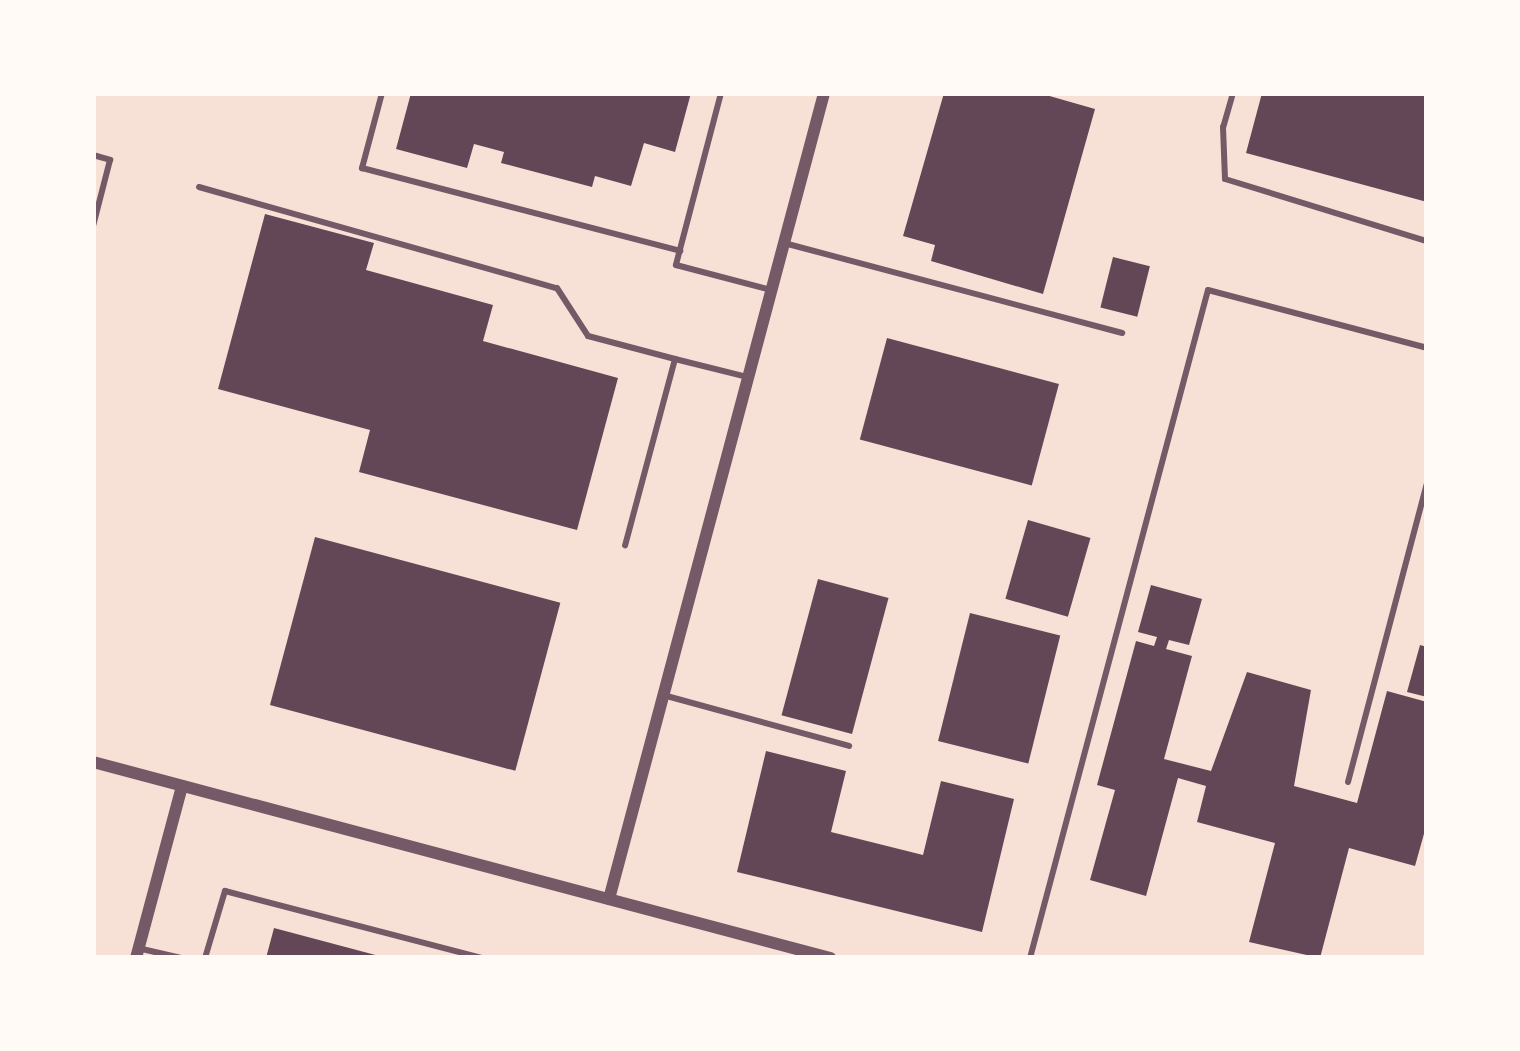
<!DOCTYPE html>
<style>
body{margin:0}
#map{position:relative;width:1520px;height:1051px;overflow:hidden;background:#f7e1d7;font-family:"Open Sans",sans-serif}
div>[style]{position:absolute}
.building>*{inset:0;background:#644757;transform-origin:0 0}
.service>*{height:6px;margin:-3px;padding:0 3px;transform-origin:3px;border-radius:3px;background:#755966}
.minor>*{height:12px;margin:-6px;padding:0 6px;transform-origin:6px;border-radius:6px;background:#755966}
span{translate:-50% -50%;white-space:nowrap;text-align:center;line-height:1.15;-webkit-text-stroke:12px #fffaf5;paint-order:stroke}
.frame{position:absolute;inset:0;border:96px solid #fffaf5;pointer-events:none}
</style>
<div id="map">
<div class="building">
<div style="clip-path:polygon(411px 93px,691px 93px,675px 152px,644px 143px,631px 186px,595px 176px,592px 187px,501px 163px,504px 152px,474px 144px,467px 168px,396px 149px)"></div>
<div style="clip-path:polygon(944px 93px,1039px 93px,1095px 109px,1043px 294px,931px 261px,935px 245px,903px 236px)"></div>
<div style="clip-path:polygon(1262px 93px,1427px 93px,1427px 202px,1246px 153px)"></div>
<div style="clip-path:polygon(265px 214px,374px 243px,366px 270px,493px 305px,483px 341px,618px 378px,577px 530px,359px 472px,370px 430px,218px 389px)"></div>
<div style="left:1113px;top:257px;width:38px;height:52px;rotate:14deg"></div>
<div style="left:887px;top:338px;width:178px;height:105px;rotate:15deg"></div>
<div style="left:1028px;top:520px;width:65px;height:82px;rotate:16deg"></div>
<div style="left:315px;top:537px;width:254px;height:174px;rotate:15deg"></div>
<div style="left:818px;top:579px;width:73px;height:141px;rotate:15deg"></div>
<div style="clip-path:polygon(1151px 585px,1202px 599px,1189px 645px,1169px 640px,1166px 649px,1192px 656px,1164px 759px,1211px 771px,1247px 672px,1311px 690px,1294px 786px,1357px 803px,1387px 691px,1427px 702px,1427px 823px,1415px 866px,1349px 848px,1320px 958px,1249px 942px,1275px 843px,1197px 822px,1206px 786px,1178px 778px,1146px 896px,1090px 880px,1115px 790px,1097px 785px,1136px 641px,1154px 646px,1157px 637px,1138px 632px)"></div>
<div style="left:970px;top:613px;width:93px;height:132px;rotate:14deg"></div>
<div style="clip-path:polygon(1420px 645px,1427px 647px,1427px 697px,1407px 692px)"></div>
<div style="clip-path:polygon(766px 751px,846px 771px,831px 832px,923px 855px,941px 781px,1014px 799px,982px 932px,737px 872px)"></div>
<div style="clip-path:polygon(274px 928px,383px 957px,383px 958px,266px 958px)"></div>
</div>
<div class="service">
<div style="left:382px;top:93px;width:78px;rotate:104.9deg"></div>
<div style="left:362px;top:168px;width:329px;rotate:14.6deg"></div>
<div style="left:721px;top:93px;width:178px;rotate:104.7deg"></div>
<div style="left:676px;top:265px;width:98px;rotate:14.7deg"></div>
<div style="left:1233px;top:93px;width:35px;rotate:106deg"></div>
<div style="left:1223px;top:127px;width:52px;rotate:87.8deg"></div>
<div style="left:1225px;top:179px;width:211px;rotate:17.1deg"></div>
<div style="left:93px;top:155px;width:18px;rotate:16deg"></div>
<div style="left:110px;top:160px;width:68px;rotate:104.4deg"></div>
<div style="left:199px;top:187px;width:372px;rotate:15.8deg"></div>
<div style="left:557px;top:288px;width:57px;rotate:57.1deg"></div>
<div style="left:588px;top:336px;width:90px;rotate:14.8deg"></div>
<div style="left:675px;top:359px;width:193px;rotate:105deg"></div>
<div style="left:784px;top:243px;width:350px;rotate:14.9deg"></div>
<div style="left:675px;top:359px;width:74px;rotate:14deg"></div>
<div style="left:93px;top:446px;width:1px;rotate:90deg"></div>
<div style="left:663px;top:695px;width:193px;rotate:15.3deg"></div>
<div style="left:1348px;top:782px;width:308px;rotate:-75.2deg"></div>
<div style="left:142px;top:949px;width:39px;rotate:13deg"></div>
<div style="left:205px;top:958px;width:70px;rotate:-73.4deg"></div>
<div style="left:225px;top:891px;width:267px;rotate:14.6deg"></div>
<div style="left:1030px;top:958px;width:691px;rotate:-75.08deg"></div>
<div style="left:1208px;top:290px;width:227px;rotate:14.8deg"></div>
</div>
<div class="minor">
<div style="left:93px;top:762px;width:763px;rotate:14.89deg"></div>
<div style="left:609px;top:899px;width:834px;rotate:-75.06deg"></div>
<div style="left:136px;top:958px;width:178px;rotate:-75deg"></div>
</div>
<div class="frame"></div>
</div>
